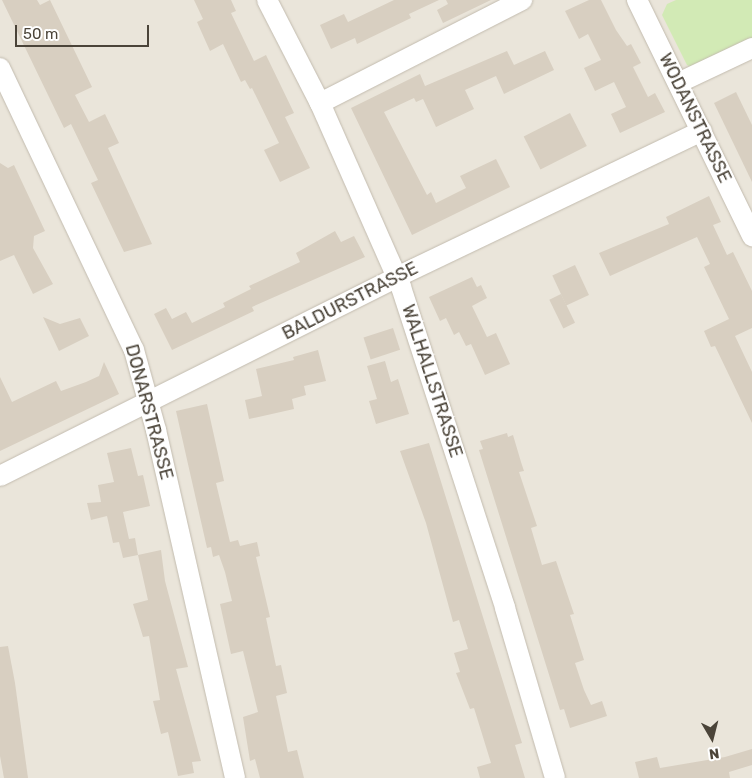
<!DOCTYPE html>
<style>
body{margin:0}
#map{position:relative;width:752px;height:778px;overflow:hidden;background:#f6f3ec;font-family:Rubik,sans-serif}
div>[style]{position:absolute}
.residential>*{inset:0;background:#eae5da;transform-origin:0 0}
.green>*{inset:0;background:#d2eab5}
.building>*{inset:0;background:#d8cfc1;transform-origin:0 0}
.roads{filter:drop-shadow(0 0 1px #c2bbae) drop-shadow(0 0 1px #c2bbae)}
.minor>*{height:20px;margin:-10px;padding:0 10px;transform-origin:10px;border-radius:10px;background:#fff}
span{translate:-50% -50%;white-space:nowrap;text-align:center;line-height:1.15;-webkit-text-stroke:4px #fff;paint-order:stroke}
.street-label{font-size:18px;color:#4b4439}
.north{position:absolute;left:687px;top:713px;width:50px;height:50px;-webkit-text-stroke:4px #fff;paint-order:stroke;rotate:172deg;font-size:14px;font-weight:700;line-height:20px;text-align:center;color:#4b4439}
.north::after{content:'';display:block;margin:auto;width:18px;height:22px;background:#4b4439;clip-path:polygon(50% 0,100% 100%,50% 72%,0 100%)}
.scale{position:absolute;left:15px;top:25px;width:134px;height:22px;box-sizing:border-box;border:2px solid #4b4439;border-top:0;padding-left:6px;font-size:15px;line-height:18px;white-space:nowrap;color:#4b4439;-webkit-text-stroke:4px #fff;paint-order:stroke}
</style>
<div id="map">
<div class="residential">
<div style="left:0;top:0;width:752px;height:778px"></div>
</div>
<div class="green">
<div style="clip-path:polygon(676px 0,752px 0,752px 40px,691px 67px,687px 65px,662px 15px,667px 4px)"></div>
</div>
<div class="building">
<div style="clip-path:polygon(2px 0,37px 0,40px 5px,50px 0,92px 87px,75px 95px,89px 122px,105px 114px,119px 143px,108px 148px,152px 244px,124px 252px,91px 183px,98px 180px,71px 124px,64px 128px)"></div>
<div style="clip-path:polygon(194px 0,231px 0,236px 11px,231px 13px,254px 61px,266px 55px,294px 113px,285px 117px,310px 168px,280px 182px,264px 150px,279px 143px,252px 88px,250px 89px,245px 80px,241px 82px,223px 44px,210px 51px,197px 22px,203px 19px)"></div>
<div style="clip-path:polygon(394px 0,439px 0,409px 14px,411px 18px,357px 44px,355px 38px,331px 49px,320px 25px,344px 14px,348px 22px)"></div>
<div style="clip-path:polygon(446px 0,491px 0,443px 23px,437px 10px,448px 4px)"></div>
<div style="clip-path:polygon(589px 0,601px 0,616px 30px,627px 46px,631px 44px,641px 63px,633px 67px,648px 97px,655px 93px,665px 112px,620px 133px,611px 114px,626px 107px,614px 82px,595px 91px,584px 68px,601px 60px,588px 34px,579px 39px,565px 11px)"></div>
<div style="clip-path:polygon(507px 51px,514px 65px,545px 51px,554px 70px,504px 94px,496px 76px,465px 90px,474px 109px,436px 127px,423px 99px,416px 102px,414px 98px,384px 112px,427px 195px,431px 192px,436px 203px,466px 188px,460px 176px,496px 159px,510px 187px,412px 235px,351px 108px,420px 74px,425px 86px)"></div>
<div style="clip-path:polygon(736px 92px,752px 125px,752px 182px,714px 103px)"></div>
<div style="left:570px;top:113px;width:37px;height:52px;rotate:63deg"></div>
<div style="clip-path:polygon(0 163px,8px 168px,14px 165px,45px 231px,34px 236px,33px 248px,53px 284px,33px 294px,14px 255px,0 261px)"></div>
<div style="clip-path:polygon(709px 196px,721px 222px,713px 225px,727px 255px,733px 252px,752px 291px,752px 328px,735px 336px,752px 372px,752px 423px,715px 346px,711px 347px,704px 331px,729px 319px,704px 267px,710px 264px,697px 237px,610px 276px,599px 253px,669px 224px,666px 217px)"></div>
<div style="clip-path:polygon(335px 231px,341px 242px,354px 236px,365px 257px,252px 307px,254px 311px,172px 350px,154px 314px,166px 308px,172px 319px,186px 312px,192px 323px,225px 307px,223px 303px,251px 289px,249px 286px,300px 262px,296px 253px)"></div>
<div style="left:575px;top:265px;width:33px;height:25px;rotate:65deg"></div>
<div style="clip-path:polygon(472px 277px,477px 287px,481px 285px,487px 298px,472px 306px,487px 337px,496px 333px,510px 364px,485px 375px,471px 344px,466px 346px,459px 332px,454px 335px,446px 318px,440px 321px,429px 297px)"></div>
<div style="left:561px;top:294px;width:32px;height:13px;rotate:64deg"></div>
<div style="clip-path:polygon(43px 317px,60px 324px,80px 318px,89px 336px,59px 351px)"></div>
<div style="left:393px;top:328px;width:23px;height:31px;rotate:72deg"></div>
<div style="clip-path:polygon(318px 350px,326px 381px,304px 386px,306px 395px,292px 399px,294px 409px,249px 419px,245px 400px,262px 396px,256px 369px,294px 360px,293px 357px)"></div>
<div style="clip-path:polygon(385px 361px,391px 382px,398px 379px,409px 414px,376px 424px,369px 401px,377px 399px,367px 366px)"></div>
<div style="clip-path:polygon(104px 362px,119px 394px,0 451px,0 377px,12px 402px,56px 381px,61px 391px,86px 382px,99px 376px)"></div>
<div style="clip-path:polygon(207px 404px,224px 481px,216px 483px,230px 542px,238px 540px,240px 546px,257px 542px,260px 556px,256px 557px,270px 617px,266px 618px,276px 666px,281px 665px,287px 693px,276px 696px,288px 752px,297px 750px,304px 778px,260px 778px,255px 759px,250px 761px,243px 717px,258px 712px,243px 651px,231px 654px,220px 604px,232px 601px,225px 572px,219px 555px,213px 557px,211px 547px,207px 548px,176px 411px)"></div>
<div style="clip-path:polygon(507px 433px,508px 437px,513px 435px,521px 462px,524px 471px,519px 472px,537px 526px,531px 528px,542px 565px,556px 561px,574px 614px,570px 615px,584px 660px,575px 663px,584px 690px,591px 705px,602px 701px,607px 716px,570px 728px,564px 709px,560px 710px,479px 450px,483px 449px,480px 441px)"></div>
<div style="clip-path:polygon(429px 443px,522px 743px,515px 745px,525px 778px,480px 778px,477px 767px,491px 763px,474px 708px,470px 709px,456px 673px,460px 672px,454px 653px,468px 649px,459px 620px,453px 622px,426px 523px,400px 451px)"></div>
<div style="clip-path:polygon(131px 448px,138px 476px,143px 475px,150px 506px,123px 512px,129px 539px,135px 538px,138px 555px,123px 558px,119px 542px,113px 543px,107px 516px,91px 520px,87px 503px,101px 502px,98px 485px,114px 482px,107px 453px)"></div>
<div style="clip-path:polygon(161px 550px,165px 581px,188px 667px,176px 669px,201px 761px,192px 762px,194px 773px,178px 776px,168px 732px,161px 734px,153px 701px,160px 700px,149px 636px,143px 637px,133px 604px,148px 600px,138px 555px)"></div>
<div style="clip-path:polygon(8px 646px,15px 683px,28px 778px,4px 778px,0 756px,0 647px)"></div>
<div style="clip-path:polygon(752px 749px,752px 765px,729px 772px,730px 778px,639px 778px,635px 762px,657px 757px,660px 768px,725px 757px)"></div>
</div>
<div class="roads">
<div class="minor">
<div style="left:267px;top:0;width:116px;rotate:62.8deg"></div>
<div style="left:320px;top:103px;width:201px;rotate:66.2deg"></div>
<div style="left:401px;top:287px;width:337px;rotate:72deg"></div>
<div style="left:505px;top:608px;width:177px;rotate:73.6deg"></div>
<div style="left:637px;top:0;width:263px;rotate:64deg"></div>
<div style="left:0;top:68px;width:312px;rotate:64.6deg"></div>
<div style="left:134px;top:350px;width:83px;rotate:74.6deg"></div>
<div style="left:156px;top:430px;width:357px;rotate:77.2deg"></div>
<div style="left:678px;top:83px;width:82px;rotate:-25.3deg"></div>
<div style="left:320px;top:103px;width:227px;rotate:-27deg"></div>
<div style="left:0;top:476px;width:444px;rotate:-26.6deg"></div>
<div style="left:397px;top:277px;width:338px;rotate:-25.6deg"></div>
</div>
</div>
<div class="street-label">
<span style="left:695px;top:118px;rotate:64deg">WODANSTRASSE</span>
<span style="left:350px;top:301px;rotate:-27deg">BALDURSTRASSE</span>
<span style="left:432px;top:381px;rotate:72deg">WALHALLSTRASSE</span>
<span style="left:149px;top:412px;rotate:75deg">DONARSTRASSE</span>
</div>
<div class="north">N</div>
<div class="scale">50 m</div>
</div>
